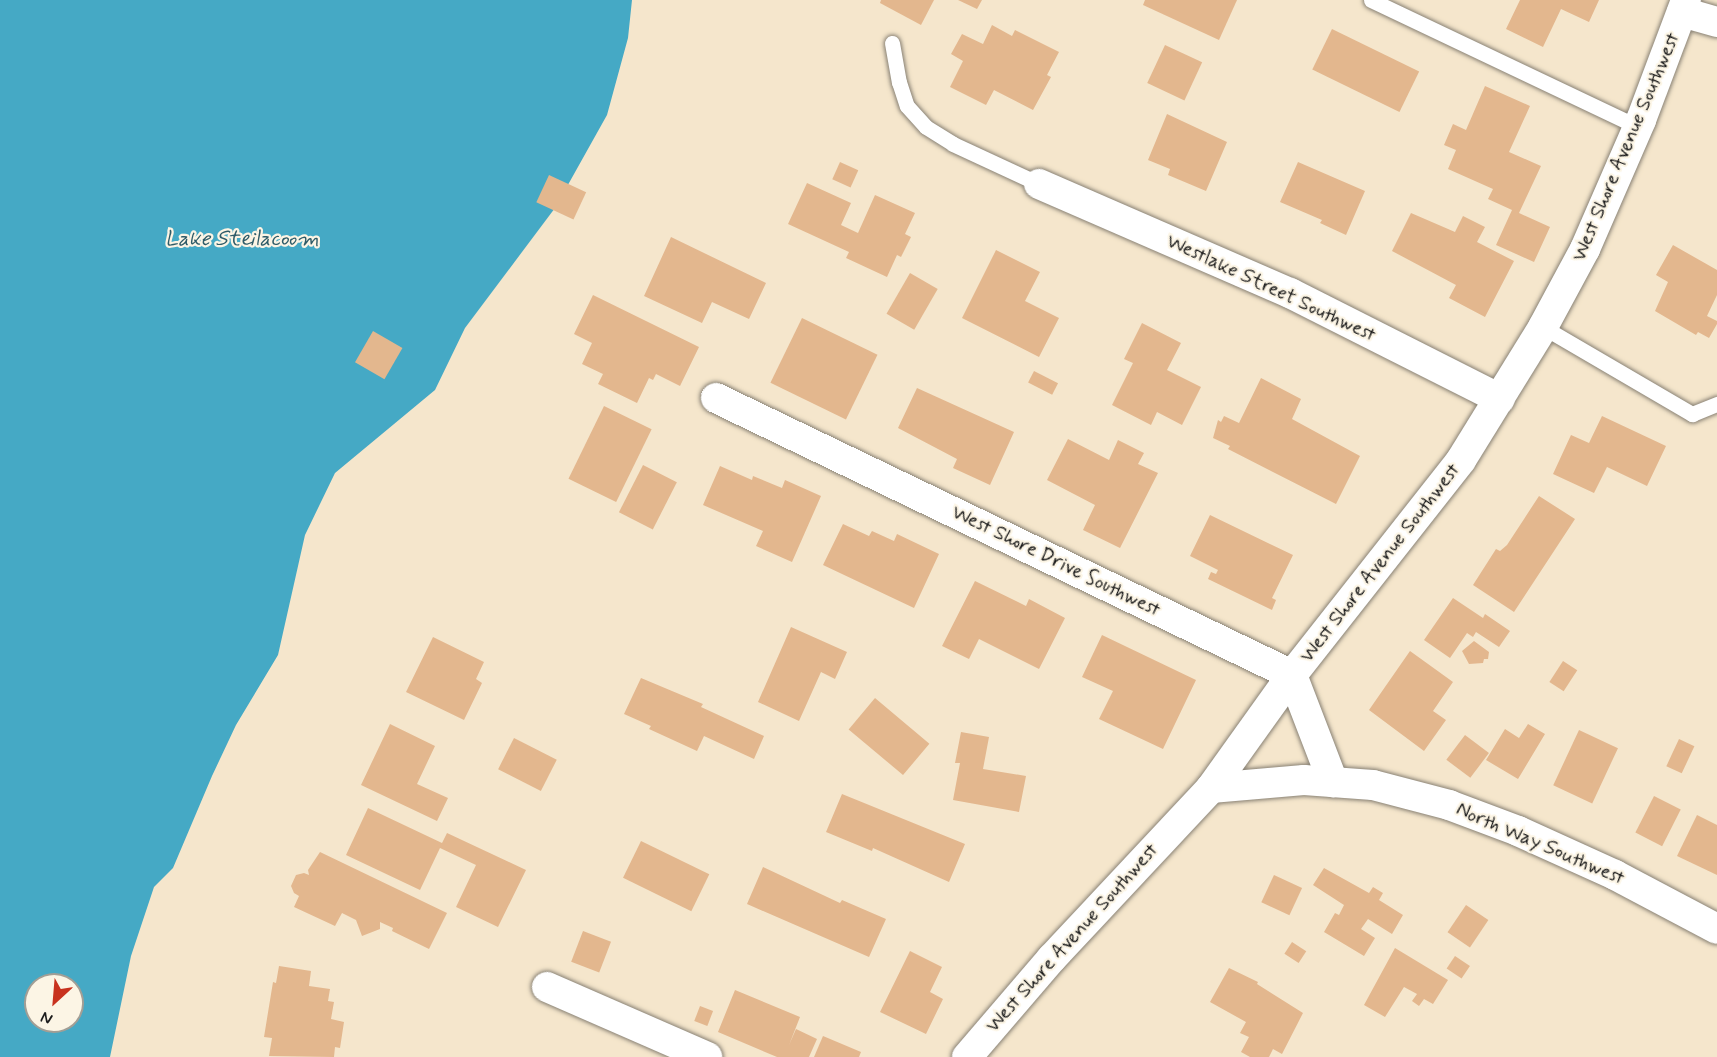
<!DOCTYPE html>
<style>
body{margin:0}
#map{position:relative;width:1717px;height:1057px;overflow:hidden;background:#f5e6cc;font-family:Mynerve,sans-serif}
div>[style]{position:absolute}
.water>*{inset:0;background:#45a9c5}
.building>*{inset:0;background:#e3b78e;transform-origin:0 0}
.roads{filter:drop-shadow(0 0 2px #888174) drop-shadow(0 0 2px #888174)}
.lane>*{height:15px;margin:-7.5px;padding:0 7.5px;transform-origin:7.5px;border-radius:7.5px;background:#fff}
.street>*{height:30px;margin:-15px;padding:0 15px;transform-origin:15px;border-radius:15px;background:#fff}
span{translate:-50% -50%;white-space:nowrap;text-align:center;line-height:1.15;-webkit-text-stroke:4.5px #fcf5e5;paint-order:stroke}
.street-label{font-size:20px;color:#1c1c1c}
.water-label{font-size:21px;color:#2e5b68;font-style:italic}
.north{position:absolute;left:24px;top:973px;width:60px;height:60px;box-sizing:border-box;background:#fcf5e5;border:2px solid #a29e95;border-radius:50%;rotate:206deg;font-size:16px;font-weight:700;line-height:24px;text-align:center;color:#1c1c1c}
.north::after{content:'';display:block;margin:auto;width:21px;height:27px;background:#c8321e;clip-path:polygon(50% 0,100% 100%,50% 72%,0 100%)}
</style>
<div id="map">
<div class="water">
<div style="clip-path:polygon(evenodd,0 0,632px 0,628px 38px,607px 115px,555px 208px,465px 328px,435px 390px,335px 473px,305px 535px,278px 655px,236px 725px,212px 776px,173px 868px,154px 887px,131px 956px,110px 1057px,0 1057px,0 0,36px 985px,72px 985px,72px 1021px,36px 1021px,36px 985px)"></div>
</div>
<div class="building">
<div style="clip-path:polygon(881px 0,934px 0,921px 25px,880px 3px)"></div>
<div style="clip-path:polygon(958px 0,982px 0,977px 9px)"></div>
<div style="clip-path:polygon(1145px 0,1237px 0,1219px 40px,1143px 5px)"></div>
<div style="clip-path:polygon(1520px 0,1599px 0,1589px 22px,1561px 9px,1543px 47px,1506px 29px)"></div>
<div style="clip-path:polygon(992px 25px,1012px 36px,1015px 30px,1059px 52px,1047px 75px,1051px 77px,1033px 110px,994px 90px,986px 105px,950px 87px,963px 61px,951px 54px,962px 34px,983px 44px)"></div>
<div style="left:1332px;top:29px;width:97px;height:45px;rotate:26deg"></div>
<div style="left:1165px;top:45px;width:41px;height:42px;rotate:25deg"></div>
<div style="clip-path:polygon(1485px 86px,1530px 106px,1509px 152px,1541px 166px,1519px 213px,1550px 227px,1534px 262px,1496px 245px,1512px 210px,1488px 199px,1493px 189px,1448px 169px,1456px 150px,1444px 145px,1453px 124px,1466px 130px)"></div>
<div style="clip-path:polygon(1167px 114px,1227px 142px,1206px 191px,1168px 175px,1170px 169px,1148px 160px)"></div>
<div style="left:840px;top:162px;width:20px;height:19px;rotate:24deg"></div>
<div style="clip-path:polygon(1298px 162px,1365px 191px,1346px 235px,1320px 223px,1322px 220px,1280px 202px)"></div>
<div style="left:549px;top:175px;width:41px;height:30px;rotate:25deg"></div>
<div style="clip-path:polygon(807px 183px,851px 203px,841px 225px,858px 233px,875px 195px,915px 213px,905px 234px,911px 237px,901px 257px,897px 255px,887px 277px,846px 258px,849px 252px,788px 224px)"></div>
<div style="clip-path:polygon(1411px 213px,1455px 232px,1463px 216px,1485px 227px,1477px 242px,1514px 261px,1485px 317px,1449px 298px,1456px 285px,1392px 251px)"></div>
<div style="clip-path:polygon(671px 237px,766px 283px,749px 319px,712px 302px,702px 323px,644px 296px)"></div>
<div style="clip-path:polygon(1673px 245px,1717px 270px,1717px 295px,1707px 316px,1717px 321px,1717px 324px,1709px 338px,1698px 332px,1696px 335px,1655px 311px,1668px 282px,1656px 275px)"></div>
<div style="clip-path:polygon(996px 250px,1040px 272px,1025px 301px,1059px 318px,1039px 357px,962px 318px)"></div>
<div style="left:910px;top:273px;width:32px;height:47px;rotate:30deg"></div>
<div style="clip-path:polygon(593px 295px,699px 347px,680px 386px,656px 374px,653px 380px,649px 378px,637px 403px,598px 384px,603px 374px,582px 364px,592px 343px,574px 334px)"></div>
<div style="left:802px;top:318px;width:84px;height:72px;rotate:26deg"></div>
<div style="clip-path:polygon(1142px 323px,1181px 343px,1167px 370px,1201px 387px,1182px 425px,1157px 412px,1151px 425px,1112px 405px,1133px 363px,1124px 359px)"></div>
<div style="left:373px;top:331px;width:34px;height:36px;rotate:30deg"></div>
<div style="left:1034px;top:371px;width:27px;height:13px;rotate:27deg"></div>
<div style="clip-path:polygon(1261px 378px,1301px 399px,1292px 419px,1360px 456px,1336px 504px,1228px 449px,1230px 446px,1213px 438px,1218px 420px,1221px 422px,1224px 416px,1239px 423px)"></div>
<div style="clip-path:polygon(917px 388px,1014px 432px,990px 485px,953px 468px,957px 459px,898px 428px)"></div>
<div style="left:604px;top:406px;width:53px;height:81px;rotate:26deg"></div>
<div style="clip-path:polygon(1602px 416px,1666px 446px,1647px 486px,1607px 467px,1594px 493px,1553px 474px,1571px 435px,1589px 443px)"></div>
<div style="clip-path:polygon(1068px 439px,1109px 460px,1118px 440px,1144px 453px,1138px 464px,1158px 473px,1120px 548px,1083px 530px,1095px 505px,1047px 480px)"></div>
<div style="left:643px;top:465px;width:38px;height:53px;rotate:27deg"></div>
<div style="clip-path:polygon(720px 466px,752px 480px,753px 476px,782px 488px,785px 480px,821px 496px,792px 562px,756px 546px,763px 531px,703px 505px)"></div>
<div style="clip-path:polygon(1539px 496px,1575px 519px,1514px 612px,1473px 585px,1496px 549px,1500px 551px,1507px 545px)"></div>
<div style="clip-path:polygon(1210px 515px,1293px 555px,1272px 598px,1276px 600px,1272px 610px,1208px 579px,1211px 572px,1216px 574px,1218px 570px,1190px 556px)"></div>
<div style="clip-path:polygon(843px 524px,869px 536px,872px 531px,894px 541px,897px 534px,939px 554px,914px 608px,823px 565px)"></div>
<div style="clip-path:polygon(975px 581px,1026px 606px,1029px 599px,1065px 618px,1039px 669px,979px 639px,969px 659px,942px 646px)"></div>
<div style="clip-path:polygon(1453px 598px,1483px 618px,1485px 614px,1510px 631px,1499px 647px,1476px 632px,1473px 637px,1467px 633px,1450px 658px,1424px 640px)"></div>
<div style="clip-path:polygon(791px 627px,847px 652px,835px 679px,821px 672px,799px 721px,758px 702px)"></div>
<div style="clip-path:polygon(1102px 635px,1196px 680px,1163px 749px,1099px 719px,1113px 691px,1082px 677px)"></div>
<div style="clip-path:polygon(433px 637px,484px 662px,476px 679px,482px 683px,464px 720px,406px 692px)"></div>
<div style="clip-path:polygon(1474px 641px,1489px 652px,1488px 659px,1484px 659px,1483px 663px,1469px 664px,1462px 651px)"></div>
<div style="clip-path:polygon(1410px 651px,1453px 682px,1433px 711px,1446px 720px,1424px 751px,1369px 710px)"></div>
<div style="left:1563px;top:661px;width:17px;height:25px;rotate:33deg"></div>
<div style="clip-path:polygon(641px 678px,703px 704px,701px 707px,764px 736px,754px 759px,704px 736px,697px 751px,649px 729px,651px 726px,624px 714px)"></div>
<div style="left:875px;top:698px;width:71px;height:41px;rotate:40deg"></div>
<div style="clip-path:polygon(390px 724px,435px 746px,417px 784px,448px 798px,437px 821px,361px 785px)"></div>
<div style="clip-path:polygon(1528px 724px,1545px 734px,1518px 779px,1486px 760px,1505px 729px,1519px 738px)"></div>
<div style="left:1579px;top:730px;width:43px;height:61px;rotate:25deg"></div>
<div style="clip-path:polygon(961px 732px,989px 737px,983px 769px,1026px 776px,1019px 812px,953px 800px,960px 763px,955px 763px)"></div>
<div style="left:1465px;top:735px;width:30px;height:31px;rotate:37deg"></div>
<div style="left:514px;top:738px;width:48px;height:35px;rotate:27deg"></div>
<div style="left:1679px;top:739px;width:17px;height:30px;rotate:25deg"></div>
<div style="clip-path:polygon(842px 794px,965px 844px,949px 882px,873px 848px,872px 851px,826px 832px)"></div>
<div style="left:1654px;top:796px;width:30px;height:41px;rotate:27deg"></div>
<div style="clip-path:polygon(368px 808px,442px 843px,447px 833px,526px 870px,498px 927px,456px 907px,476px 865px,440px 848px,420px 890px,346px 855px)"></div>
<div style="clip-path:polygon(1697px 815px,1717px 825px,1717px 875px,1677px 856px)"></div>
<div style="left:641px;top:841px;width:76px;height:41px;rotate:26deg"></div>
<div style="clip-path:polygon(320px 852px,447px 913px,429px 949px,392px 931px,393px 928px,380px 922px,380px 929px,362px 936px,356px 920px,342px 913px,335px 926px,294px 907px,299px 896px,294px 893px,291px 886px,296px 875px,304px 873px,309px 875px,308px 870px)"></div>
<div style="clip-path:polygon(763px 867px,840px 903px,842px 900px,886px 919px,869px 957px,747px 904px)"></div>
<div style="clip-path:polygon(1324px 868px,1369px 893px,1373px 887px,1383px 893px,1379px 900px,1403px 915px,1392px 934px,1368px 919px,1361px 929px,1375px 938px,1364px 956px,1324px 932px,1335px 913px,1339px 915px,1344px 905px,1313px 885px)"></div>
<div style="left:1274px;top:875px;width:31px;height:30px;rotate:25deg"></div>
<div style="left:1466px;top:905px;width:27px;height:33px;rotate:34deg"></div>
<div style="left:583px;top:931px;width:30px;height:33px;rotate:21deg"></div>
<div style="left:1292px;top:942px;width:17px;height:14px;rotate:33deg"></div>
<div style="clip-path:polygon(1395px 948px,1448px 980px,1433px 1004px,1424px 999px,1419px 1006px,1412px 1001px,1417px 994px,1404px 987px,1385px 1017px,1364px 1005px)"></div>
<div style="clip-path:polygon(910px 951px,942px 967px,930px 992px,943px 999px,926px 1034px,880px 1012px)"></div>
<div style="left:1455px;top:956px;width:18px;height:15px;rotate:34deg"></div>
<div style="clip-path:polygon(279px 966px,311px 971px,309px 986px,330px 989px,328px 1001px,334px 1002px,331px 1019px,344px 1022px,340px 1048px,335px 1047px,334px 1057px,269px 1056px,272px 1038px,264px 1037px,273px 982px,276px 983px)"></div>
<div style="clip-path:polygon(1229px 968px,1258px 982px,1257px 984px,1303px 1013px,1282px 1054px,1273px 1049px,1269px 1057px,1250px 1057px,1241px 1052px,1249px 1037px,1240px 1033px,1246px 1022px,1210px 1002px)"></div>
<div style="clip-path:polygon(735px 990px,800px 1017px,789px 1045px,796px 1029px,817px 1039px,809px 1057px,777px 1057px,718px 1032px)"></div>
<div style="left:700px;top:1006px;width:14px;height:16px;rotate:21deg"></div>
<div style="clip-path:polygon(823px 1036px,861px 1052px,859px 1057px,814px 1057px)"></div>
</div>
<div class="roads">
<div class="lane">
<div style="left:1371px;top:0;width:296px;rotate:25.4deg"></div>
<div style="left:892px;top:43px;width:40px;rotate:80deg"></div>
<div style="left:899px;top:82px;width:25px;rotate:72deg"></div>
<div style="left:907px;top:106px;width:28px;rotate:48deg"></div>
<div style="left:926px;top:127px;width:32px;rotate:32deg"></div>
<div style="left:953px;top:144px;width:95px;rotate:24.9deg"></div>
<div style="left:1543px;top:327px;width:173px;rotate:30.3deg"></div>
<div style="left:1692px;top:414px;width:27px;rotate:-22deg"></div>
</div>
<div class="street">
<div style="left:1682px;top:12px;width:36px;rotate:16deg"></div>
<div style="left:1039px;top:184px;width:274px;rotate:23.5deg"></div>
<div style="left:1290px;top:293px;width:235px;rotate:26.8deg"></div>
<div style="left:716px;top:398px;width:639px;rotate:25.68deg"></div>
<div style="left:1292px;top:675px;width:115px;rotate:69deg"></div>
<div style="left:1211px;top:788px;width:93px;rotate:-4.9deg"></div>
<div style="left:1304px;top:780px;width:69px;rotate:4.1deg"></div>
<div style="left:1373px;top:785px;width:79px;rotate:14.7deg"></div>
<div style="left:1449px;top:805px;width:74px;rotate:20.6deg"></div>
<div style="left:1518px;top:831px;width:107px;rotate:24.4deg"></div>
<div style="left:1615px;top:875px;width:115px;rotate:27.9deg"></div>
<div style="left:547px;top:987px;width:175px;rotate:23.6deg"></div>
<div style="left:967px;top:1057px;width:130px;rotate:-49.4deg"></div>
<div style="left:1052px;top:958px;width:233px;rotate:-46.9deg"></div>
<div style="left:1211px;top:788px;width:139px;rotate:-54.4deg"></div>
<div style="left:1292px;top:675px;width:273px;rotate:-51.8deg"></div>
<div style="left:1461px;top:460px;width:156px;rotate:-58.3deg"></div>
<div style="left:1543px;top:327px;width:89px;rotate:-61.7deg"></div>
<div style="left:1585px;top:249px;width:141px;rotate:-66.5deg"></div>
<div style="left:1641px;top:120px;width:128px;rotate:-69.4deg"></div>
</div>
</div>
<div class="street-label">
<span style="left:1626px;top:147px;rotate:-67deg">West Shore Avenue Southwest</span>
<span style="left:1271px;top:288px;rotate:25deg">Westlake Street Southwest</span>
<span style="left:1056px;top:561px;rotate:26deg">West Shore Drive Southwest</span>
<span style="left:1380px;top:563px;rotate:-52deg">West Shore Avenue Southwest</span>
<span style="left:1540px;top:844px;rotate:23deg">North Way Southwest</span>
<span style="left:1072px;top:938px;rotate:-48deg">West Shore Avenue Southwest</span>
</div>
<div class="water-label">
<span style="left:242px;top:239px">Lake Steilacoom</span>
</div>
<div class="north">N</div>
</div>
